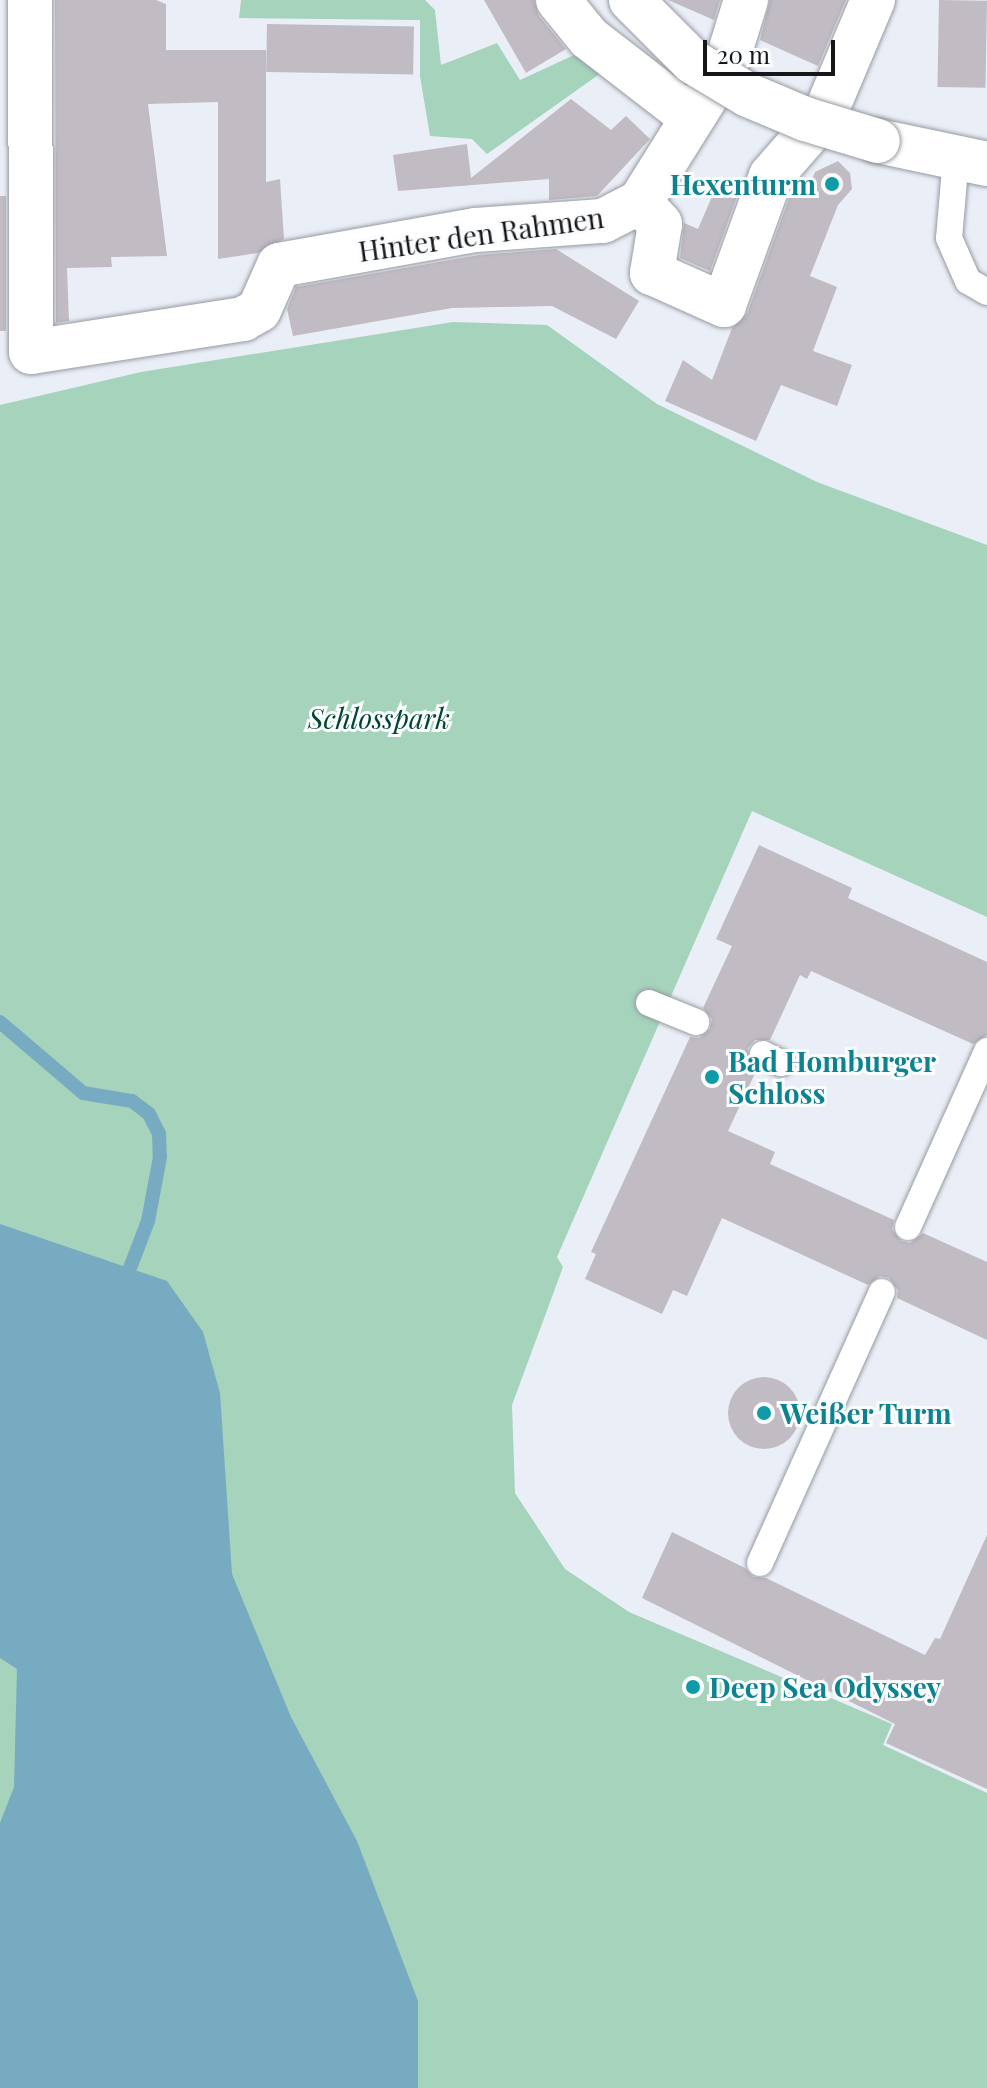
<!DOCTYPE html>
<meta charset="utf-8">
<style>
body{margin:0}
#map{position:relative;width:987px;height:2088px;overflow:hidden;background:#eaeff7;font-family:"Playfair Display",serif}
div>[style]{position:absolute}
.green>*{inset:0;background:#a5d3bb}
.water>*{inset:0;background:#77abc1}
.stream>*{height:14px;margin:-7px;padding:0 7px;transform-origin:7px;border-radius:7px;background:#77abc1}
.building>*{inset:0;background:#c1bbc3;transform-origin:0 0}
.round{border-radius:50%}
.roads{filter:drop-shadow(0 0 2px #979aa2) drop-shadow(0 0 2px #979aa2)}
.lane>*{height:26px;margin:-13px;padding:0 13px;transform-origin:13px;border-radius:13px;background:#fff}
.street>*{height:44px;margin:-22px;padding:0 22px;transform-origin:22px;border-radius:22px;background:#fff}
.bridges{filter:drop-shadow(0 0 2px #979aa2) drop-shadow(0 0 2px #979aa2)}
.street-bridge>*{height:44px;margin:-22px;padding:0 22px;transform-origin:22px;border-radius:22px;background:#fff}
.dots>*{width:22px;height:22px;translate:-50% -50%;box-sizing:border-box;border:4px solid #fbfcfe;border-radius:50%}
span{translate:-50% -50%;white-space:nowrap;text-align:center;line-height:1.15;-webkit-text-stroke:6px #fbfcfe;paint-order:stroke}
.culture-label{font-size:28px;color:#0d838f;font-weight:700}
.right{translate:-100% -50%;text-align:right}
.left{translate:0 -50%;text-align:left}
.street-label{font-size:28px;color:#141618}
.park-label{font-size:28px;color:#01472f;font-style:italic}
.scale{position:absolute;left:703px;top:40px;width:132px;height:36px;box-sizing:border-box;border:4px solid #141618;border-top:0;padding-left:10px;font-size:24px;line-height:28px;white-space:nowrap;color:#141618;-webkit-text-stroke:6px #fbfcfe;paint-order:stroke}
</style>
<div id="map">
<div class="green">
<div style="clip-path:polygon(241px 0,425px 0,435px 10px,441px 65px,497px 43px,520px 80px,585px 50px,601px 73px,487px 154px,472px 139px,430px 136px,420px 76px,420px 20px,239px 18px)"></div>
<div style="clip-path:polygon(453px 322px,547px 325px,657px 404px,817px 482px,987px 545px,987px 917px,752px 811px,557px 1257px,563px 1267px,512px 1405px,515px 1493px,565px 1569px,629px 1612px,892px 1724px,883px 1745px,987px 1793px,987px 2088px,0 2088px,0 405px,141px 372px)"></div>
</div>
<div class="water">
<div style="clip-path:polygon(0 1224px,167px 1281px,203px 1332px,220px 1393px,232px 1574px,291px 1717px,357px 1841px,418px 2001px,418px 2088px,0 2088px,0 1823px,14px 1787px,17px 1669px,0 1658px)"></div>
</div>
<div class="stream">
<div style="left:0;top:1022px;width:109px;rotate:40.5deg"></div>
<div style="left:83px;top:1093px;width:50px;rotate:9.3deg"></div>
<div style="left:132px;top:1101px;width:21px;rotate:37deg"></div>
<div style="left:149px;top:1114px;width:22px;rotate:63deg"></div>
<div style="left:159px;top:1134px;width:23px;rotate:88deg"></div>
<div style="left:160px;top:1157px;width:65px;rotate:100.6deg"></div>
<div style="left:148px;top:1221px;width:50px;rotate:111deg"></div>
</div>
<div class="building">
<div style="clip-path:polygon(55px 0,156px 0,166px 4px,166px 50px,266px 50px,266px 182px,280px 179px,284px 239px,258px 253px,218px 259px,218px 102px,148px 104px,167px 256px,111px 257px,112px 267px,67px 268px,69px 321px,56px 323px)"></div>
<div style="clip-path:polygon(484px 0,534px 0,539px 16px,566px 49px,526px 73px)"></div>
<div style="clip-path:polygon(668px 0,720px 0,714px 20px)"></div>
<div style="clip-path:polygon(770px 0,846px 0,818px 66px,760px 40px)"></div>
<div style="left:939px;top:0;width:48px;height:87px;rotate:1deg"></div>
<div style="left:267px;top:24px;width:147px;height:48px;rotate:1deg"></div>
<div style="clip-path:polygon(571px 99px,611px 130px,626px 116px,650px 139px,597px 196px,549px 200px,549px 179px,398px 191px,393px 155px,467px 144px,471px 178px)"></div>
<div style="clip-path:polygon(838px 161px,850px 173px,852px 189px,838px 205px,810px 276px,837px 287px,813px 351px,852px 365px,837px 406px,781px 385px,756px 441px,665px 401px,683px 360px,712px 380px,732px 328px,747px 314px,791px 193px,804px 198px,815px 172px)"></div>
<div style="clip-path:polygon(717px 185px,738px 194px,710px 271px,680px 258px,684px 223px,698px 229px)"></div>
<div style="left:0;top:196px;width:6px;height:135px"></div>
<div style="clip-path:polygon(556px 249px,639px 301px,616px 339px,552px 306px,452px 308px,293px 336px,287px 309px,296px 287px,479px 255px)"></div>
<div style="clip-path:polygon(759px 845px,852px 888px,848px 898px,987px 962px,987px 1035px,973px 1044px,811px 971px,807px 979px,800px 975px,770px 1040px,755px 1040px,748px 1048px,749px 1062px,757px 1069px,728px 1131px,775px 1152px,770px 1164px,894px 1220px,892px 1229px,901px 1241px,910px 1243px,923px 1233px,987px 1262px,987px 1340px,897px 1298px,898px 1290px,889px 1278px,880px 1276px,868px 1285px,722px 1218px,687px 1296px,673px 1290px,662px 1314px,585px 1279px,596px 1254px,591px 1252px,690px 1037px,699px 1038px,710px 1029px,712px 1019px,703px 1008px,732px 946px,716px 939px)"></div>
<div class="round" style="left:728px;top:1377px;width:72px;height:72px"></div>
<div style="clip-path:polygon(672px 1532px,745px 1568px,753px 1577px,766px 1578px,925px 1655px,935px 1638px,940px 1639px,987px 1535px,987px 1789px,886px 1743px,895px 1724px,642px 1598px)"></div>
</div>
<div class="roads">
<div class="lane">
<div style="left:956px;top:157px;width:81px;rotate:94.9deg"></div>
<div style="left:949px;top:238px;width:47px;rotate:66.2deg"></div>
<div style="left:968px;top:281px;width:22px;rotate:30deg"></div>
<div style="left:649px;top:1003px;width:51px;rotate:22deg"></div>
<div style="left:763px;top:1054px;width:20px;rotate:27deg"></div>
<div style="left:908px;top:1227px;width:193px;rotate:-65.8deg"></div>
<div style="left:760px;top:1563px;width:297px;rotate:-65.8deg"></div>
</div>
<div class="street">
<div style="left:30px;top:0;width:352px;rotate:89.8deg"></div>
<div style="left:31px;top:352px;width:215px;rotate:-8.8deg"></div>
<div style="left:243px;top:319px;width:18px;rotate:-29deg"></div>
<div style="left:259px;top:310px;width:49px;rotate:-66deg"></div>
<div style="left:279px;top:265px;width:200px;rotate:-10.1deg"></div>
<div style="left:476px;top:230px;width:127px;rotate:-4.1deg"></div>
<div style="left:603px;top:221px;width:42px;rotate:-27.2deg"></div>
<div style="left:640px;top:202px;width:162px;rotate:-57.9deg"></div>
<div style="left:726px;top:65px;width:68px;rotate:-72.9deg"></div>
<div style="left:558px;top:0;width:49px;rotate:50.8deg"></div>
<div style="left:589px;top:38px;width:128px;rotate:37.7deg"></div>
<div style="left:878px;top:141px;width:111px;rotate:11.9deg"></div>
<div style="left:640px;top:202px;width:30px;rotate:48deg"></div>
<div style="left:660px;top:224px;width:50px;rotate:99.3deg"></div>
<div style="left:652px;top:273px;width:79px;rotate:24deg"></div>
<div style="left:724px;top:305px;width:137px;rotate:-70deg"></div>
<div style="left:771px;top:176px;width:82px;rotate:-48.9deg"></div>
<div style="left:825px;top:114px;width:124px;rotate:-67.2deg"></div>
</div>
</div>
<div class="bridges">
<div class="street-bridge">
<div style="left:631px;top:0;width:88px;rotate:45deg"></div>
<div style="left:693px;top:62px;width:64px;rotate:31deg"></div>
<div style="left:748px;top:95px;width:62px;rotate:22.8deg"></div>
<div style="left:805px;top:119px;width:76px;rotate:16.8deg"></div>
</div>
</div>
<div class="dots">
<div style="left:832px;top:184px;background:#0f9aa8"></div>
<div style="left:712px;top:1077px;background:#0f9aa8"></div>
<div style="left:764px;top:1413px;background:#0f9aa8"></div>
<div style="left:693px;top:1687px;background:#0f9aa8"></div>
</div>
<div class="culture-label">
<span class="right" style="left:816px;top:184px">Hexenturm</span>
<span class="left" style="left:728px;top:1077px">Bad Homburger<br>Schloss</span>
<span class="left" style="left:780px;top:1413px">Weißer Turm</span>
<span class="left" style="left:709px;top:1687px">Deep Sea Odyssey</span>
</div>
<div class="street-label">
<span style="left:481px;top:234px;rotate:-8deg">Hinter den Rahmen</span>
</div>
<div class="park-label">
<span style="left:379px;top:718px">Schlosspark</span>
</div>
<div class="scale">20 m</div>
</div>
